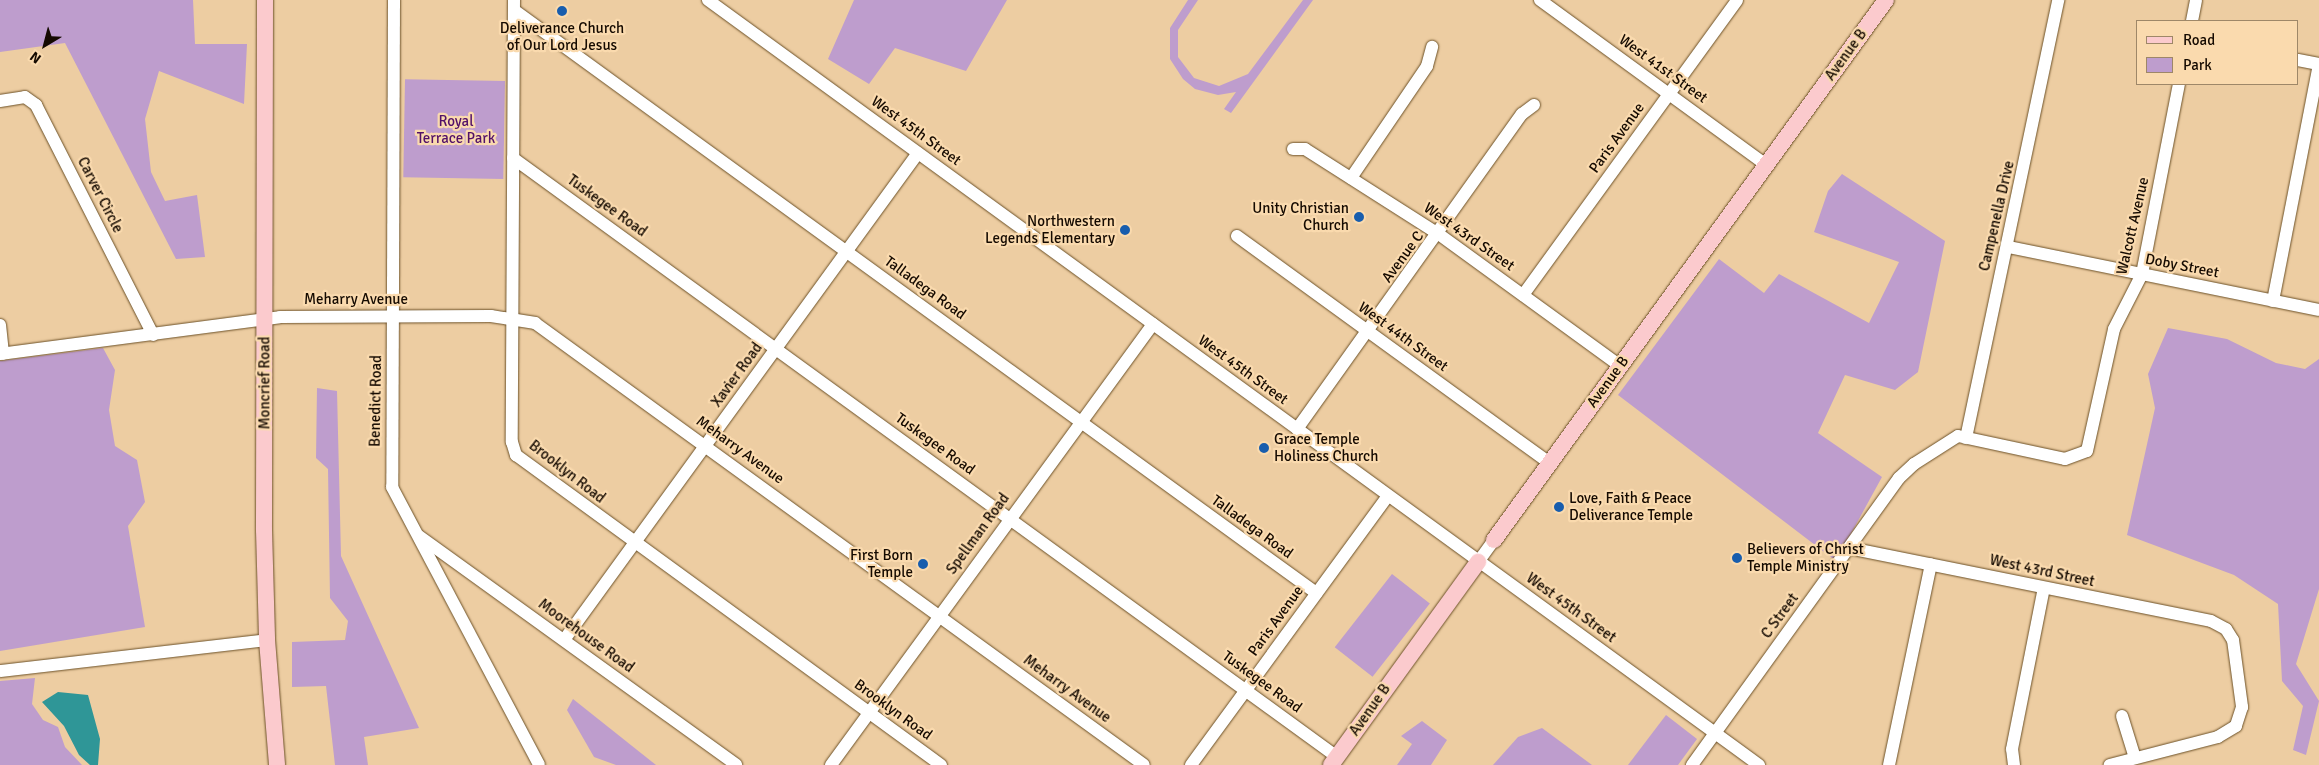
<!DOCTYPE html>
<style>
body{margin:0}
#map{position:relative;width:2319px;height:765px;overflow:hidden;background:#edcda2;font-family:Signika,sans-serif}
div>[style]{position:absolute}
.green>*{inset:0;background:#be9dcd;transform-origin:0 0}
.water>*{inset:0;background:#2f9697}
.roads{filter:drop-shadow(0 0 1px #6c5128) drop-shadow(0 0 1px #6c5128)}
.minor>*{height:12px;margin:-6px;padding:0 6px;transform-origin:6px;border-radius:6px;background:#fff}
.major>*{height:16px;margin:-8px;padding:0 8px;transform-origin:8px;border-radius:8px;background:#fbcacd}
.dots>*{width:14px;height:14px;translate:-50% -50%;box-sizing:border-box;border:2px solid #fadaae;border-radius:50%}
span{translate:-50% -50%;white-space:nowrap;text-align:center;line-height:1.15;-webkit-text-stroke:4.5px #fadaae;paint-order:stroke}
.poi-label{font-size:15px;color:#150a00}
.right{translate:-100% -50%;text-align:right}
.left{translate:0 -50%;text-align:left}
.street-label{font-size:15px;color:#150a00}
.park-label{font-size:15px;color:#521168}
.legend{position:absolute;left:2136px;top:20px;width:162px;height:65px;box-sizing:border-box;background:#fadaae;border:1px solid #9e8768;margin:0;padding:6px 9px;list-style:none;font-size:15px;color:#150a00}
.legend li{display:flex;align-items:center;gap:10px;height:25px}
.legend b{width:25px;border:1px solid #9e8768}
.north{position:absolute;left:20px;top:20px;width:50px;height:50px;-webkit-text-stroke:4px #fadaae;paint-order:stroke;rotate:217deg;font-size:14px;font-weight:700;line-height:20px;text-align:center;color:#150a00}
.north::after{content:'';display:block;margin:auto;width:18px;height:22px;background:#150a00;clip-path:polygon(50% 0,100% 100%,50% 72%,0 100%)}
</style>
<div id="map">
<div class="green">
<div style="clip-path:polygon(0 0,193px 0,195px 44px,247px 44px,244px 104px,159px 71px,145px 119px,151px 172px,165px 201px,197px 195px,205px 257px,176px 259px,65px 43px,0 52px)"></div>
<div style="clip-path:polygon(854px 0,1007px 0,966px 71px,895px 48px,869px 84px,828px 59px)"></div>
<div style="clip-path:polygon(1188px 0,1198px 0,1178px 30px,1178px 57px,1194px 78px,1219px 86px,1248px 74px,1303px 0,1313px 0,1231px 113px,1224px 109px,1236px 92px,1218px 95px,1195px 89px,1183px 79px,1170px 59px,1170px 28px)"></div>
<div style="left:505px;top:81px;width:98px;height:100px;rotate:91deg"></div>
<div style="clip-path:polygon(1842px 174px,1945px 241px,1918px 372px,1895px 390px,1845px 375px,1818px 433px,1882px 477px,1836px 561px,1618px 395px,1719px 259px,1764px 293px,1779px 274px,1869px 323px,1899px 262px,1814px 232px,1828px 191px)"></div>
<div style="clip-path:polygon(2168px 328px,2227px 339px,2276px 363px,2305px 369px,2319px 359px,2319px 589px,2296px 664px,2319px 701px,2306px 755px,2293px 750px,2303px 706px,2282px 681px,2278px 604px,2234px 575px,2127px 535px,2155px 408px,2148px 374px)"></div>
<div style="clip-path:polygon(103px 348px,115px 370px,109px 410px,115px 446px,137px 460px,145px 502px,128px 526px,145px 627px,0 651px,0 361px)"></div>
<div style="clip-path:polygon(317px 388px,337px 391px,341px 556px,419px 728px,364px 737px,368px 765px,335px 765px,326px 686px,292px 687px,292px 642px,345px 640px,348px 621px,330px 598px,328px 469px,316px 458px)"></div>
<div style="left:1392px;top:574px;width:48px;height:93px;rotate:38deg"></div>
<div style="clip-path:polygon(35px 678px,32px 704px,43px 720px,58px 727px,65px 747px,82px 765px,0 765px,0 681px)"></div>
<div style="clip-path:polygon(573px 699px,656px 765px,616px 765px,594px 757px,567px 710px)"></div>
<div style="clip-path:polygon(1666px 715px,1697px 739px,1678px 765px,1628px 765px)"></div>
<div style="clip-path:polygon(1422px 721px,1447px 740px,1431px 765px,1397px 765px,1412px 744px,1401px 736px)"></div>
<div style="clip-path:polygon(1542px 728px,1592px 765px,1493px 765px,1518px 737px)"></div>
</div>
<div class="water">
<div style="clip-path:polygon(58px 692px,88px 695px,100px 739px,98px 765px,90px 765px,79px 755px,64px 726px,42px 702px)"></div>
</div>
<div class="roads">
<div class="minor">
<div style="left:394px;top:0;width:487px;rotate:90.2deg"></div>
<div style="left:392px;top:487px;width:314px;rotate:62.1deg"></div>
<div style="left:514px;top:0;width:442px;rotate:90.3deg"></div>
<div style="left:512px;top:442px;width:14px;rotate:73deg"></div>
<div style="left:516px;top:455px;width:526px;rotate:36.11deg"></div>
<div style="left:708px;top:0;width:1300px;rotate:36.05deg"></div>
<div style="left:1540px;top:0;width:280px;rotate:36.1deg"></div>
<div style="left:514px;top:10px;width:992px;rotate:36.01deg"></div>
<div style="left:2192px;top:21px;width:21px;rotate:-79deg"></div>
<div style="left:2298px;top:60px;width:21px;rotate:11deg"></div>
<div style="left:0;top:101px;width:25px;rotate:-9deg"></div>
<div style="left:25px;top:97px;width:14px;rotate:36deg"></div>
<div style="left:36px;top:105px;width:258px;rotate:63deg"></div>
<div style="left:1293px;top:149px;width:12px"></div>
<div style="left:1305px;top:149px;width:160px;rotate:32.5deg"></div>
<div style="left:1440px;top:235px;width:223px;rotate:36deg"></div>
<div style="left:513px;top:158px;width:1019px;rotate:36.01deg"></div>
<div style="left:1351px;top:178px;width:135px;rotate:-55.8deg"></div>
<div style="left:1427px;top:66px;width:20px;rotate:-75deg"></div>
<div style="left:1237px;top:236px;width:387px;rotate:36deg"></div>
<div style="left:2009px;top:247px;width:316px;rotate:11.5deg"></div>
<div style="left:1523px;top:295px;width:364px;rotate:-54deg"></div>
<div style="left:2273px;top:301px;width:240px;rotate:-79deg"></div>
<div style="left:0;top:325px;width:29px;rotate:84deg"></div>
<div style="left:0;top:354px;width:282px;rotate:-7.5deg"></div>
<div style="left:280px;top:317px;width:211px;rotate:-0.3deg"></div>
<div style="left:491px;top:316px;width:45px;rotate:9deg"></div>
<div style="left:535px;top:323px;width:752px;rotate:35.97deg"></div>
<div style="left:1297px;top:429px;width:387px;rotate:-54.5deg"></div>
<div style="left:1522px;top:114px;width:15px;rotate:-37deg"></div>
<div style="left:1966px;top:438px;width:448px;rotate:-78.1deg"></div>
<div style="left:419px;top:536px;width:391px;rotate:35.8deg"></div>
<div style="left:1849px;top:548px;width:369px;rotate:11.4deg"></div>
<div style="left:2211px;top:621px;width:17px;rotate:28deg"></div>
<div style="left:2226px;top:629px;width:13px;rotate:58deg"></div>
<div style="left:2233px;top:640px;width:68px;rotate:82.3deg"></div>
<div style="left:2242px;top:707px;width:20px;rotate:108deg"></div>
<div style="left:2236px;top:726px;width:21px;rotate:149deg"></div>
<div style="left:2218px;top:737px;width:112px;rotate:165.5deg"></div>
<div style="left:1478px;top:562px;width:27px;rotate:-54deg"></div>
<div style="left:564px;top:640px;width:602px;rotate:-53.99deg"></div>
<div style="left:0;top:671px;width:269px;rotate:-6.6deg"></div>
<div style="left:2122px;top:716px;width:44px;rotate:72.8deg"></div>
<div style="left:831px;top:765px;width:546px;rotate:-53.86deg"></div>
<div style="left:1191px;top:765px;width:333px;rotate:-53.8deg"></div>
<div style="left:1692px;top:765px;width:354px;rotate:-54.2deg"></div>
<div style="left:1899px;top:478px;width:21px;rotate:-43deg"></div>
<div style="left:1914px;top:464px;width:52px;rotate:-32.5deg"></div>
<div style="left:1958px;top:436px;width:109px;rotate:12.1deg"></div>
<div style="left:2065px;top:459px;width:23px;rotate:-20deg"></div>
<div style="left:2087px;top:451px;width:125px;rotate:-77.5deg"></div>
<div style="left:2114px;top:329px;width:62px;rotate:-63deg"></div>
<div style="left:2142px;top:274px;width:194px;rotate:-79deg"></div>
<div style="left:1889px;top:765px;width:205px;rotate:-78.2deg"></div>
<div style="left:2014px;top:765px;width:16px;rotate:-97deg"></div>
<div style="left:2012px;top:749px;width:164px;rotate:-78.8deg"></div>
</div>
<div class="major">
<div style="left:265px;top:0;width:530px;rotate:90.11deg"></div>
<div style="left:264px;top:530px;width:110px;rotate:88.4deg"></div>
<div style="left:267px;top:640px;width:125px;rotate:85.4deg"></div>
<div style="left:1494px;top:540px;width:667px;rotate:-54.02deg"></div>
<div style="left:1331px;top:765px;width:251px;rotate:-54.1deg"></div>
</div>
</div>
<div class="dots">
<div style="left:562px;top:11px;background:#185dad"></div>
<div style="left:1359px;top:217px;background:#185dad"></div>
<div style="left:1125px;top:230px;background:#185dad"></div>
<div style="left:1264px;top:448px;background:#185dad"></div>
<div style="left:1559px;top:507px;background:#185dad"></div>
<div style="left:1737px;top:558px;background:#185dad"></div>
<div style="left:923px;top:564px;background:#185dad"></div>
</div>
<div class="poi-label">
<span style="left:562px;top:37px">Deliverance Church<br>of Our Lord Jesus</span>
<span class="right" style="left:1349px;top:217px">Unity Christian<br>Church</span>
<span class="right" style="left:1115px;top:230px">Northwestern<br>Legends Elementary</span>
<span class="left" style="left:1274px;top:448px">Grace Temple<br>Holiness Church</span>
<span class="left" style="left:1569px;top:507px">Love, Faith &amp; Peace<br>Deliverance Temple</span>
<span class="left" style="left:1747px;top:558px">Believers of Christ<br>Temple Ministry</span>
<span class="right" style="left:913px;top:564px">First Born<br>Temple</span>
</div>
<div class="street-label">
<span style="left:1846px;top:55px;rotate:-54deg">Avenue B</span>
<span style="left:1663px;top:69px;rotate:36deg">West 41st Street</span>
<span style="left:916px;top:131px;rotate:36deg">West 45th Street</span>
<span style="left:1617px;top:138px;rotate:-54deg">Paris Avenue</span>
<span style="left:100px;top:195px;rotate:63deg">Carver Circle</span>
<span style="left:607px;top:206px;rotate:36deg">Tuskegee Road</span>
<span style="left:1997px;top:216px;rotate:-77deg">Campenella Drive</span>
<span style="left:2133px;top:226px;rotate:-77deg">Walcott Avenue</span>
<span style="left:1469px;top:237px;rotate:35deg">West 43rd Street</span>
<span style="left:1403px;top:257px;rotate:-54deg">Avenue C</span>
<span style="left:2182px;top:266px;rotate:11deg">Doby Street</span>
<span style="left:925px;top:288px;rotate:36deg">Talladega Road</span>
<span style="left:356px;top:300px">Meharry Avenue</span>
<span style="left:1403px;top:337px;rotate:36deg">West 44th Street</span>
<span style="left:1243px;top:370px;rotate:36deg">West 45th Street</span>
<span style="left:737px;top:375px;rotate:-54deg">Xavier Road</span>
<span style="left:1608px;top:382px;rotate:-54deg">Avenue B</span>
<span style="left:265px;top:383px;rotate:-90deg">Moncrief Road</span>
<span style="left:376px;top:401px;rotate:-89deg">Benedict Road</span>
<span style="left:935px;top:444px;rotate:36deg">Tuskegee Road</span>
<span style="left:740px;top:450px;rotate:36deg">Meharry Avenue</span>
<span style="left:567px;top:472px;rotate:38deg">Brooklyn Road</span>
<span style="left:1252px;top:527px;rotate:36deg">Talladega Road</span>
<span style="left:978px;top:534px;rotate:-54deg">Spellman Road</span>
<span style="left:2042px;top:571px;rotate:12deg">West 43rd Street</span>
<span style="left:1571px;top:608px;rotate:36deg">West 45th Street</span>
<span style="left:1780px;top:616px;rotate:-54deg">C Street</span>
<span style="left:1276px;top:621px;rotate:-54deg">Paris Avenue</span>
<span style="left:586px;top:636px;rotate:36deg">Moorehouse Road</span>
<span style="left:1262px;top:682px;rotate:36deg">Tuskegee Road</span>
<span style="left:1067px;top:689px;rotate:36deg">Meharry Avenue</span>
<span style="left:893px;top:710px;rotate:36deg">Brooklyn Road</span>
<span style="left:1370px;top:710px;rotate:-55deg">Avenue B</span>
</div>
<div class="park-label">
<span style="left:456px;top:130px">Royal<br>Terrace Park</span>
</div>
<ul class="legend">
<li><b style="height:6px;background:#fbcacd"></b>Road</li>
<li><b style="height:14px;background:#be9dcd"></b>Park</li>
</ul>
<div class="north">N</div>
</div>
